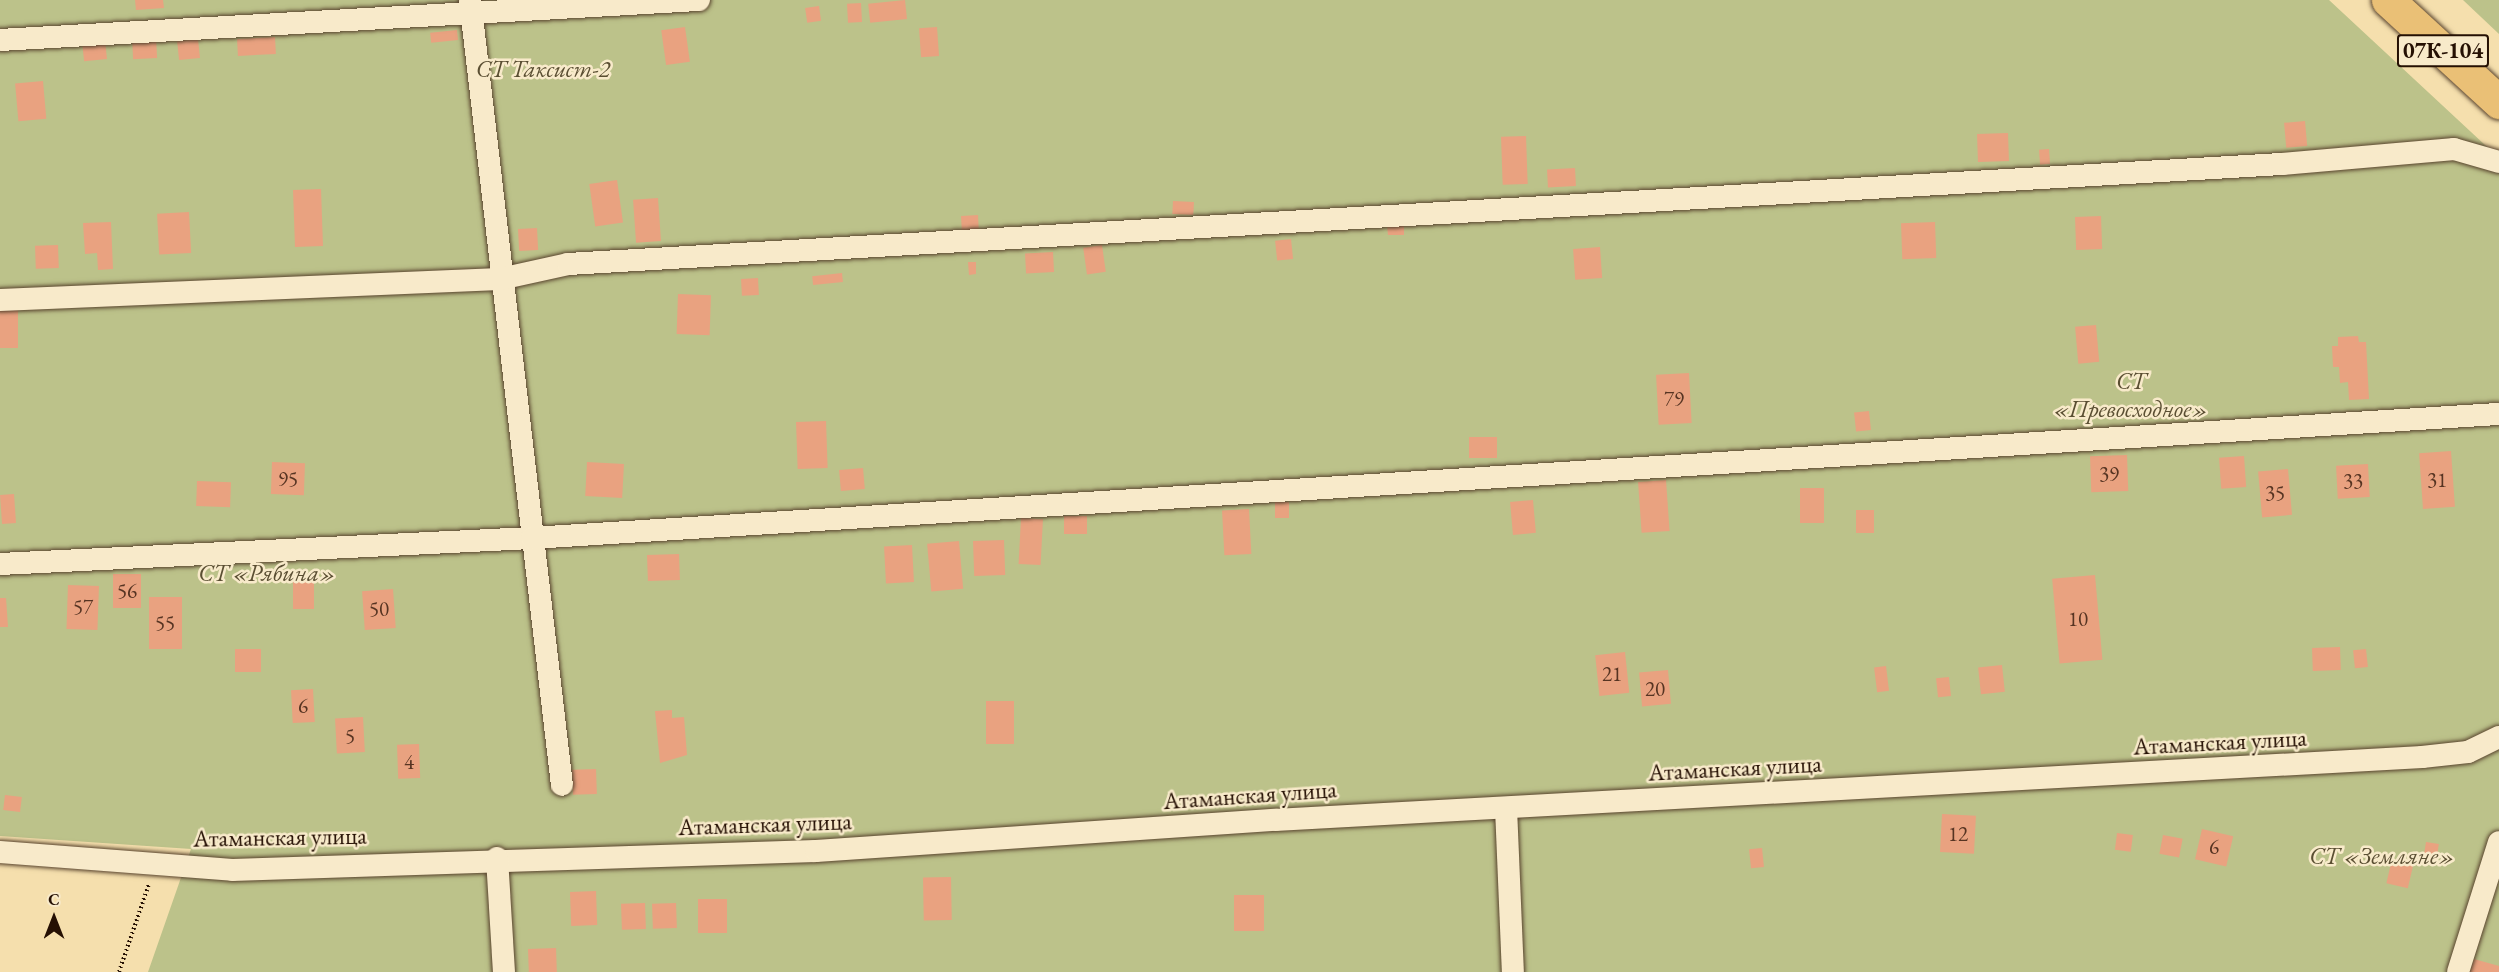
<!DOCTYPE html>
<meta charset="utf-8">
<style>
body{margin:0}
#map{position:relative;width:2499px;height:972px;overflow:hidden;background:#f5dfad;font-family:"EB Garamond",serif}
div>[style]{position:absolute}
.green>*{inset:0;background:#bcc28a}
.building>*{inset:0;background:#e9a280;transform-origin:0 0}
.path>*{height:4px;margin-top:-2px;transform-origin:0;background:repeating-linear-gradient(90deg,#251003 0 1.5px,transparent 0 4.5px)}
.roads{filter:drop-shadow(0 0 2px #59442e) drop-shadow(0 0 2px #59442e)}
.minor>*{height:22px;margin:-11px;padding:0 11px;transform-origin:11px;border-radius:11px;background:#f8eaca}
.highway>*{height:33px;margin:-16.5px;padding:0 16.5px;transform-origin:16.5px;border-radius:16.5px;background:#eac076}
span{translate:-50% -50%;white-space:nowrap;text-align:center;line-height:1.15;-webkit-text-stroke:5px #f8eaca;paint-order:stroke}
.number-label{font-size:21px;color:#563422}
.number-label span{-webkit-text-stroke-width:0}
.shield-label span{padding:2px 4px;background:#f8eaca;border:2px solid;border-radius:4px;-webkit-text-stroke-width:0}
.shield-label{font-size:22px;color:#251003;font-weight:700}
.park-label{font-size:24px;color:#5a4e32;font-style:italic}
.street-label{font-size:24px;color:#251003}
.north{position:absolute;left:24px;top:888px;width:60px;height:60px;-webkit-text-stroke:4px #f8eaca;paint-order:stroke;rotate:0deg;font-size:16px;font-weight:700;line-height:24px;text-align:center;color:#251003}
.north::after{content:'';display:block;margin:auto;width:21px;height:27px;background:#251003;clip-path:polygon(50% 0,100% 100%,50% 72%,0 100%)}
</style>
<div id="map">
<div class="green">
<div style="clip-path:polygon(0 0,2329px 0,2499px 158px,2499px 972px,148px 972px,191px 849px,0 836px)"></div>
<div style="clip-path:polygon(2463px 0,2499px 0,2499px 34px)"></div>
</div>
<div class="building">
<div style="clip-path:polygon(135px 0,163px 0,164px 8px,136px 10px)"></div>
<div style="left:905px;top:0;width:19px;height:37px;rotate:84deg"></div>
<div style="left:861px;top:3px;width:19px;height:14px;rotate:87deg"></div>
<div style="left:819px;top:6px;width:15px;height:14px;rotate:82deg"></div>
<div style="left:685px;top:27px;width:35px;height:24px;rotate:82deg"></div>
<div style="left:937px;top:27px;width:29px;height:18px;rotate:86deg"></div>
<div style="left:457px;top:30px;width:10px;height:27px;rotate:84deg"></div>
<div style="left:156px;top:37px;width:21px;height:24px;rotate:87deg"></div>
<div style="left:275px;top:37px;width:17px;height:38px;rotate:87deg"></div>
<div style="left:198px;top:39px;width:19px;height:21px;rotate:84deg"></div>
<div style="left:105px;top:40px;width:19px;height:23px;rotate:84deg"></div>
<div style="left:43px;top:81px;width:38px;height:28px;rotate:85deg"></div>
<div style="left:2305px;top:121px;width:25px;height:21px;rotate:85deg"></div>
<div style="left:2008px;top:133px;width:28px;height:31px;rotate:88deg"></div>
<div style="left:1526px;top:136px;width:48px;height:25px;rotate:88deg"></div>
<div style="left:2049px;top:149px;width:15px;height:10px;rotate:86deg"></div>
<div style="left:1575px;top:168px;width:18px;height:28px;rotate:87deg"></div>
<div style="left:617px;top:180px;width:43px;height:28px;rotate:82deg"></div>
<div style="left:321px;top:189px;width:57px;height:28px;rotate:88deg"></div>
<div style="left:658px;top:198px;width:43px;height:25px;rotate:86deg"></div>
<div style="left:1173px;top:201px;width:21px;height:13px;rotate:3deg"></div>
<div style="left:189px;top:212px;width:41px;height:32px;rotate:87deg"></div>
<div style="left:978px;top:215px;width:18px;height:17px;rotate:87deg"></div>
<div style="left:2101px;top:216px;width:33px;height:26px;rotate:88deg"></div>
<div style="clip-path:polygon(111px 222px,113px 269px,98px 270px,97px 253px,85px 254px,83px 223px)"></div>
<div style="left:1935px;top:222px;width:36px;height:34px;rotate:88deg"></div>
<div style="clip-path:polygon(1404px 225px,1404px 235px,1388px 235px,1387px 226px)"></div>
<div style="left:537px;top:228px;width:22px;height:19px;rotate:87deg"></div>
<div style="left:1291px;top:239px;width:20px;height:16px;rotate:84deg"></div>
<div style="left:58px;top:245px;width:23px;height:23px;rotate:88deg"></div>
<div style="left:1102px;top:245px;width:27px;height:19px;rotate:82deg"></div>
<div style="left:1600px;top:247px;width:31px;height:27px;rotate:86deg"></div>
<div style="left:1053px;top:252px;width:20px;height:28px;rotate:87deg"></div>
<div style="clip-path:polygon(968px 262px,976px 262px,976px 274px,969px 275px)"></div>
<div style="left:842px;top:273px;width:9px;height:30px;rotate:84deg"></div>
<div style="left:758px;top:278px;width:17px;height:17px;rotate:87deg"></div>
<div style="left:678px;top:294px;width:33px;height:40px;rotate:2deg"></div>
<div style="left:0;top:310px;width:18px;height:38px"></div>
<div style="left:2096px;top:325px;width:37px;height:21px;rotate:85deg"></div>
<div style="clip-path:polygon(2358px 336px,2359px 342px,2366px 342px,2369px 399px,2349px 400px,2348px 382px,2340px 383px,2339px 367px,2333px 367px,2332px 346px,2338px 346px,2338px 337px)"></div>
<div style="left:1689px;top:373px;width:50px;height:33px;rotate:87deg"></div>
<div style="left:1869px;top:411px;width:19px;height:15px;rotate:84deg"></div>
<div style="left:826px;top:421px;width:47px;height:30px;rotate:88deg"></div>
<div style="left:1469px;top:437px;width:28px;height:21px"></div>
<div style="left:2451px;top:451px;width:56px;height:32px;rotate:86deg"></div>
<div style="left:2127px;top:455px;width:36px;height:37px;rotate:88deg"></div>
<div style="left:2244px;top:456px;width:31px;height:25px;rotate:86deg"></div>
<div style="left:272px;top:462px;width:33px;height:32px;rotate:2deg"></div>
<div style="left:587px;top:462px;width:37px;height:34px;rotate:3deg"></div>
<div style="left:2368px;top:464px;width:33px;height:32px;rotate:87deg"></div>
<div style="left:863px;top:468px;width:21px;height:24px;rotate:85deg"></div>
<div style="left:2288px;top:469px;width:46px;height:30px;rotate:85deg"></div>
<div style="left:1666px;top:480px;width:51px;height:28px;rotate:86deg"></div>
<div style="left:197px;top:481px;width:34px;height:25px;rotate:2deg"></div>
<div style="left:1800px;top:488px;width:24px;height:35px"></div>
<div style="left:14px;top:494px;width:29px;height:14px;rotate:86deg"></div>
<div style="left:1533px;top:500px;width:33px;height:23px;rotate:85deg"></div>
<div style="left:1275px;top:502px;width:14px;height:16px"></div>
<div style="left:1249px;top:509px;width:45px;height:27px;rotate:87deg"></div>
<div style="left:1856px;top:510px;width:18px;height:23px"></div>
<div style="left:1064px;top:516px;width:23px;height:18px"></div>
<div style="left:1021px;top:518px;width:22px;height:46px;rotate:3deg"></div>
<div style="left:1004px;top:540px;width:35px;height:31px;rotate:88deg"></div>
<div style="left:959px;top:541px;width:48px;height:32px;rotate:85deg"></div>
<div style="left:912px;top:545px;width:37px;height:28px;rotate:87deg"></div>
<div style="left:679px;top:554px;width:26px;height:32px;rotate:88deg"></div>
<div style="left:113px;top:574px;width:28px;height:34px"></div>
<div style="left:2095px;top:575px;width:85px;height:43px;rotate:85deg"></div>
<div style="left:314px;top:579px;width:30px;height:21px;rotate:90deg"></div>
<div style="left:68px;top:585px;width:31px;height:44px;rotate:2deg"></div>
<div style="left:393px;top:589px;width:39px;height:31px;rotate:86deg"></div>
<div style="left:149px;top:597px;width:33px;height:52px"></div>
<div style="clip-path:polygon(0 598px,6px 598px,8px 627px,0 627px)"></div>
<div style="left:2340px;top:647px;width:23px;height:28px;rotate:88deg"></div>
<div style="left:235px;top:649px;width:26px;height:23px"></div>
<div style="left:2366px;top:649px;width:18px;height:13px;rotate:84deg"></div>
<div style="left:1625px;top:652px;width:41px;height:30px;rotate:84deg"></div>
<div style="left:2002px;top:665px;width:27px;height:24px;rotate:84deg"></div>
<div style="left:1886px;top:666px;width:25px;height:12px;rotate:83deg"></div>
<div style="left:1668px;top:670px;width:34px;height:29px;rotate:85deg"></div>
<div style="left:1949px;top:677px;width:19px;height:13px;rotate:84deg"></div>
<div style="left:313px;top:689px;width:33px;height:22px;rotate:87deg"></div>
<div style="left:986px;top:701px;width:28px;height:43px"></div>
<div style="clip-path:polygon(672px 710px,672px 718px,684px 717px,687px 755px,660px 763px,655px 711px)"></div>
<div style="left:363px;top:717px;width:35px;height:28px;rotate:87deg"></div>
<div style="left:419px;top:744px;width:34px;height:22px;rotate:88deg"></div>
<div style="left:596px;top:769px;width:25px;height:24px;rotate:88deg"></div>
<div style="left:5px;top:795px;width:17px;height:15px;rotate:7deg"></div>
<div style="left:1942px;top:814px;width:34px;height:38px;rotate:3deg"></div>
<div style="left:2202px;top:829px;width:32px;height:31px;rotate:13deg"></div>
<div style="left:2117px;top:833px;width:16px;height:17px;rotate:7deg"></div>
<div style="left:2163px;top:835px;width:20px;height:19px;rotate:11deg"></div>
<div style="left:2426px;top:842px;width:13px;height:18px;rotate:9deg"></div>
<div style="left:1762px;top:848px;width:19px;height:13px;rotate:84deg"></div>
<div style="left:2392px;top:859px;width:22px;height:25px;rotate:13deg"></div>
<div style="left:951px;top:877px;width:43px;height:28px;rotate:89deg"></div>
<div style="left:596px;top:891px;width:34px;height:26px;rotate:88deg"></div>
<div style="left:1234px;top:895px;width:30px;height:36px"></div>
<div style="left:698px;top:899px;width:29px;height:34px"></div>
<div style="left:645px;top:903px;width:26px;height:24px;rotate:88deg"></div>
<div style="left:676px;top:903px;width:25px;height:24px;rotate:88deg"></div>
<div style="left:556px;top:948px;width:24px;height:28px;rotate:88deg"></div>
<div style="clip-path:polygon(2474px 959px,2499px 966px,2499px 972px,2470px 972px)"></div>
</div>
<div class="path">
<div style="left:119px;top:972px;width:93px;rotate:-71.2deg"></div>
</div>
<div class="roads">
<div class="minor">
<div style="left:470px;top:0;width:790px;rotate:83.32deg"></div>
<div style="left:0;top:40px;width:700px;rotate:-3.28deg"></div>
<div style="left:0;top:300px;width:500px;rotate:-2.41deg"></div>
<div style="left:500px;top:279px;width:70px;rotate:-12.4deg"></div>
<div style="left:568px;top:264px;width:1717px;rotate:-3.34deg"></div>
<div style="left:2282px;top:164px;width:173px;rotate:-5deg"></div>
<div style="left:2454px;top:149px;width:47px;rotate:16.1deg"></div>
<div style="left:0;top:564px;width:533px;rotate:-2.8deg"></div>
<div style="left:532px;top:538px;width:1971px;rotate:-3.61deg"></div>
<div style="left:1506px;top:808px;width:164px;rotate:87.6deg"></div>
<div style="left:0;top:852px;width:233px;rotate:4.4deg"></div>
<div style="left:232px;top:870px;width:584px;rotate:-1.86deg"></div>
<div style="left:816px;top:851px;width:460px;rotate:-3.9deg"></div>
<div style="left:1275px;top:820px;width:1149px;rotate:-3.14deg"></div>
<div style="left:2422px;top:757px;width:46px;rotate:-6.2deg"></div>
<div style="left:2468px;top:752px;width:34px;rotate:-26deg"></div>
<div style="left:497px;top:858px;width:114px;rotate:86.5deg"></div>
<div style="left:2458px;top:972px;width:136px;rotate:-72.5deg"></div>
</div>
<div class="highway">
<div style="left:2388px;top:0;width:151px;rotate:42.6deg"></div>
</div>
</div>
<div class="number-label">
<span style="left:1674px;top:399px">79</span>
<span style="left:2109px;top:474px">39</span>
<span style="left:288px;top:479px">95</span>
<span style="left:2437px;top:480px">31</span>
<span style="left:2353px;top:481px">33</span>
<span style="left:2275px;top:493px">35</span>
<span style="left:127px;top:591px">56</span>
<span style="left:83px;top:607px">57</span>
<span style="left:379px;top:609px">50</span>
<span style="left:2078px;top:619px">10</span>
<span style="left:165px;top:623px">55</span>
<span style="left:1612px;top:674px">21</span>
<span style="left:1655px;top:689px">20</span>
<span style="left:303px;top:706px">6</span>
<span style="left:350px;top:736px">5</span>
<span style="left:409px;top:762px">4</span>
<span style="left:1958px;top:834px">12</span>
<span style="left:2214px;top:847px">6</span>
</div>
<div class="shield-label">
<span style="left:2443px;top:51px">07К-104</span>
</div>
<div class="park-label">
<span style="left:543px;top:69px">СТ Таксист-2</span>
<span style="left:2131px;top:395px">СТ<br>«Превосходное»</span>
<span style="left:267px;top:573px">СТ «Рябина»</span>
<span style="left:2382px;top:856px">СТ «Земляне»</span>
</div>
<div class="street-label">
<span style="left:2220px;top:742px;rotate:-3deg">Атаманская улица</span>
<span style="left:1735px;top:768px;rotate:-3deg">Атаманская улица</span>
<span style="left:1250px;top:795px;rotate:-4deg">Атаманская улица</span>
<span style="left:765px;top:824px;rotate:-2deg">Атаманская улица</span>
<span style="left:280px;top:837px;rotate:-1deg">Атаманская улица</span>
</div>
<div class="north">С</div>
</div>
